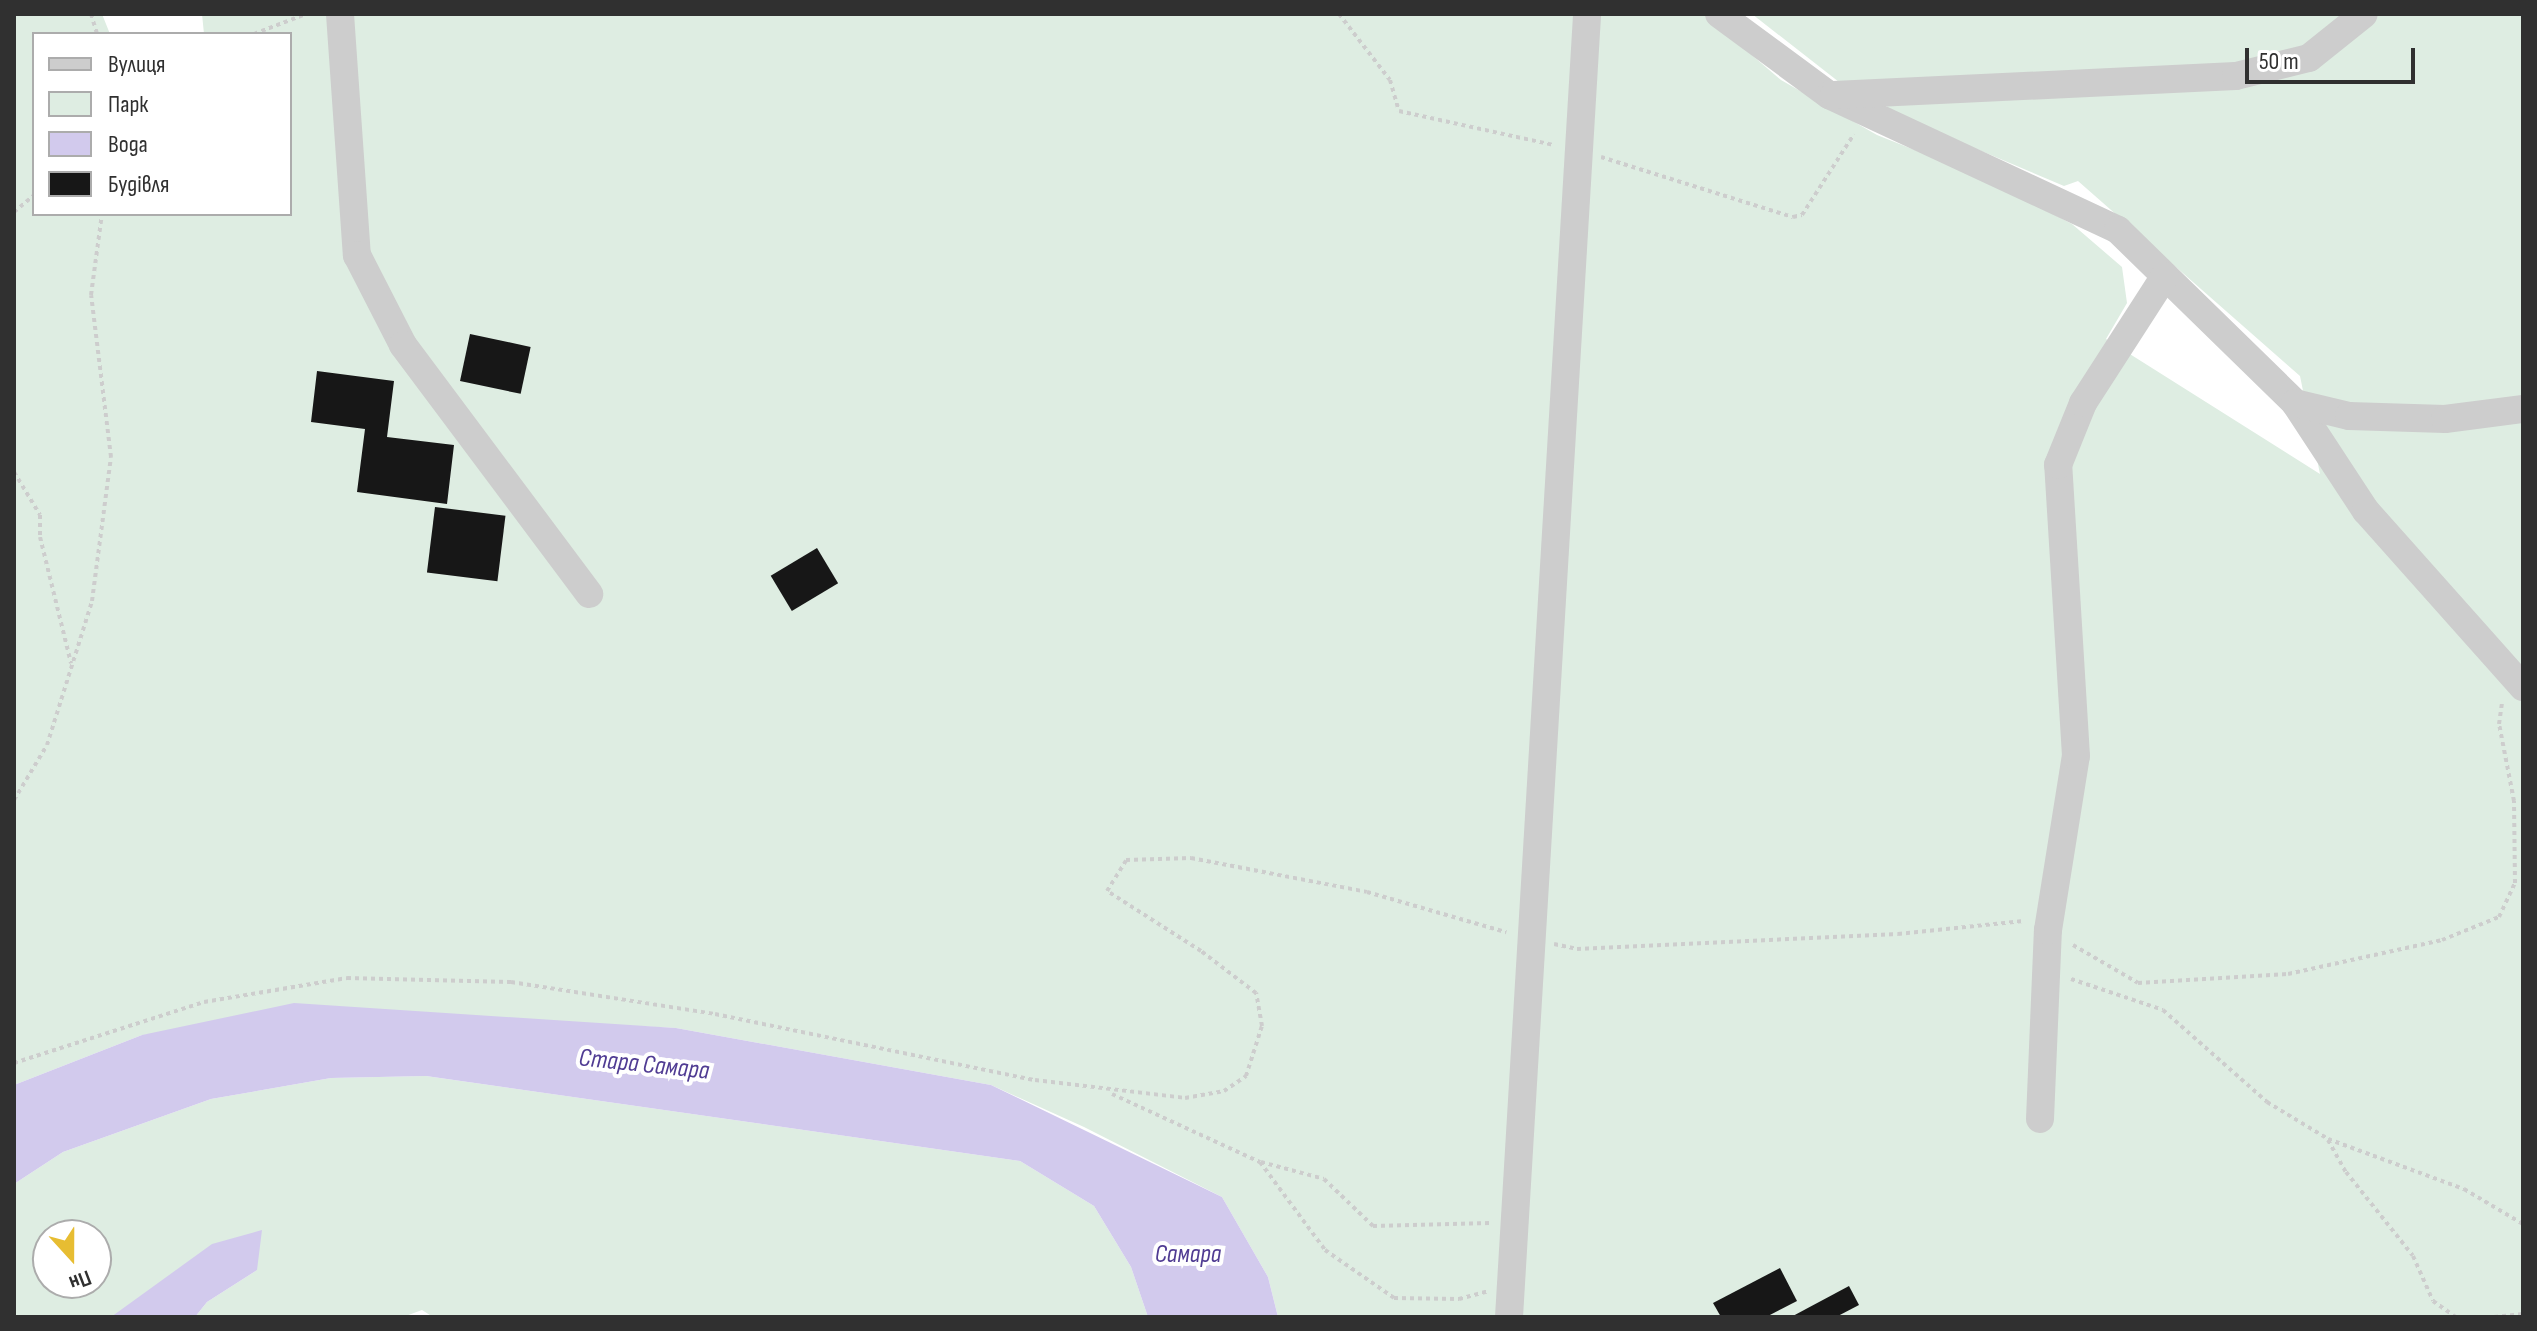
<!DOCTYPE html>
<meta charset="utf-8">
<style>
body{margin:0}
#map{position:relative;width:2537px;height:1331px;overflow:hidden;background:#fff;font-family:"Sofia Sans Condensed",sans-serif}
div>[style]{position:absolute}
.green>*{inset:0;background:#deede2}
.water>*{inset:0;background:#d2caed}
.building>*{inset:0;background:#171717;transform-origin:0 0}
.path>*{height:4px;margin-top:-2px;transform-origin:0;background:repeating-linear-gradient(90deg,#cdcdcd 0 4px,transparent 0 8px)}
.minor>*{height:28px;margin:-14px;padding:0 14px;transform-origin:14px;border-radius:14px;background:#cdcdcd}
span{translate:-50% -50%;white-space:nowrap;text-align:center;line-height:1.15;-webkit-text-stroke:8px #fff;paint-order:stroke}
.water-label{font-size:26px;color:#503c93;font-style:italic}
.frame{position:absolute;inset:0;border:16px solid #303030;pointer-events:none}
.legend{position:absolute;left:32px;top:32px;width:260px;height:184px;box-sizing:border-box;background:#fff;border:2px solid #acacac;margin:0;padding:10px 14px;list-style:none;font-size:24px;color:#303030}
.legend li{display:flex;align-items:center;gap:16px;height:40px}
.legend b{width:40px;border:2px solid #acacac}
.north{position:absolute;left:32px;top:1219px;width:80px;height:80px;box-sizing:border-box;background:#fff;border:2px solid #acacac;border-radius:50%;rotate:159deg;font-size:22px;font-weight:700;line-height:32px;text-align:center;color:#303030}
.north::after{content:'';display:block;margin:auto;width:28px;height:36px;background:#e7bd32;clip-path:polygon(50% 0,100% 100%,50% 72%,0 100%)}
.scale{position:absolute;left:2245px;top:48px;width:170px;height:36px;box-sizing:border-box;border:4px solid #303030;border-top:0;padding-left:10px;font-size:24px;line-height:28px;white-space:nowrap;color:#303030;-webkit-text-stroke:6px #fff;paint-order:stroke}
</style>
<div id="map">
<div class="green">
<div style="clip-path:polygon(14px 14px,102px 14px,110px 34px,34px 34px,34px 214px,290px 214px,290px 34px,204px 34px,202px 14px,1704px 14px,1781px 80px,1877px 135px,1980px 176px,2072px 224px,2122px 267px,2127px 303px,2106px 339px,2320px 474px,2300px 376px,2078px 181px,2064px 186px,1887px 111px,1887px 98px,1839px 82px,1752px 14px,2523px 14px,2523px 1317px,1278px 1317px,1268px 1277px,1222px 1197px,1084px 1127px,991px 1085px,676px 1028px,514px 1020px,142px 1035px,14px 1085px)"></div>
<div style="clip-path:polygon(evenodd,426px 1076px,1020px 1161px,1094px 1206px,1131px 1267px,1148px 1317px,433px 1317px,422px 1310px,403px 1317px,195px 1317px,207px 1302px,257px 1270px,111px 1317px,14px 1317px,14px 1184px,63px 1152px,211px 1099px,331px 1078px,426px 1076px,48px 1235px,96px 1235px,96px 1283px,48px 1283px,48px 1235px)"></div>
</div>
<div class="water">
<div style="clip-path:polygon(294px 1003px,676px 1028px,991px 1085px,1222px 1197px,1268px 1277px,1278px 1317px,1148px 1317px,1131px 1267px,1094px 1206px,1020px 1161px,426px 1076px,331px 1078px,211px 1099px,63px 1152px,14px 1184px,14px 1085px,142px 1035px)"></div>
<div style="clip-path:polygon(262px 1230px,257px 1270px,207px 1302px,195px 1317px,111px 1317px,212px 1244px)"></div>
</div>
<div class="building">
<div style="left:470px;top:334px;width:62px;height:48px;rotate:12deg"></div>
<div style="clip-path:polygon(317px 371px,394px 381px,387px 437px,454px 445px,447px 504px,357px 492px,365px 429px,311px 422px)"></div>
<div style="left:435px;top:507px;width:71px;height:66px;rotate:7deg"></div>
<div style="left:817px;top:548px;width:41px;height:54px;rotate:59deg"></div>
<div style="clip-path:polygon(1780px 1268px,1797px 1301px,1766px 1317px,1721px 1317px,1713px 1303px)"></div>
<div style="clip-path:polygon(1849px 1286px,1859px 1305px,1836px 1317px,1791px 1317px)"></div>
</div>
<div class="path">
<div style="left:91px;top:14px;width:21px;rotate:73deg"></div>
<div style="left:1339px;top:14px;width:83px;rotate:52.3deg"></div>
<div style="left:1390px;top:80px;width:32px;rotate:74deg"></div>
<div style="left:1399px;top:111px;width:159px;rotate:12.4deg"></div>
<div style="left:254px;top:34px;width:56px;rotate:-21deg"></div>
<div style="left:1601px;top:157px;width:201px;rotate:17.4deg"></div>
<div style="left:1793px;top:217px;width:9px;rotate:-13deg"></div>
<div style="left:1802px;top:215px;width:96px;rotate:-57.3deg"></div>
<div style="left:14px;top:212px;width:26px;rotate:-40deg"></div>
<div style="left:14px;top:472px;width:50px;rotate:58.8deg"></div>
<div style="left:40px;top:515px;width:22px;rotate:90deg"></div>
<div style="left:40px;top:537px;width:130px;rotate:76.2deg"></div>
<div style="left:14px;top:800px;width:64px;rotate:-59deg"></div>
<div style="left:47px;top:745px;width:151px;rotate:-72.6deg"></div>
<div style="left:92px;top:601px;width:145px;rotate:-82.5deg"></div>
<div style="left:111px;top:457px;width:163px;rotate:-97deg"></div>
<div style="left:91px;top:295px;width:82px;rotate:-82.3deg"></div>
<div style="left:1554px;top:944px;width:24px;rotate:12deg"></div>
<div style="left:1577px;top:949px;width:321px;rotate:-2.7deg"></div>
<div style="left:1898px;top:934px;width:126px;rotate:-5.9deg"></div>
<div style="left:2073px;top:945px;width:75px;rotate:30.3deg"></div>
<div style="left:2138px;top:983px;width:150px;rotate:-3.4deg"></div>
<div style="left:2288px;top:974px;width:158px;rotate:-12.4deg"></div>
<div style="left:2442px;top:940px;width:61px;rotate:-22deg"></div>
<div style="left:2499px;top:917px;width:38px;rotate:-65deg"></div>
<div style="left:2515px;top:883px;width:82px;rotate:-90.7deg"></div>
<div style="left:2514px;top:801px;width:78px;rotate:-101deg"></div>
<div style="left:2499px;top:724px;width:21px;rotate:-82deg"></div>
<div style="left:2071px;top:979px;width:97px;rotate:18.6deg"></div>
<div style="left:2163px;top:1010px;width:139px;rotate:41.5deg"></div>
<div style="left:2267px;top:1102px;width:71px;rotate:31.2deg"></div>
<div style="left:2328px;top:1139px;width:145px;rotate:20.2deg"></div>
<div style="left:2464px;top:1189px;width:69px;rotate:30.7deg"></div>
<div style="left:14px;top:1063px;width:200px;rotate:-17.8deg"></div>
<div style="left:204px;top:1002px;width:145px;rotate:-9.5deg"></div>
<div style="left:347px;top:978px;width:164px;rotate:1.4deg"></div>
<div style="left:511px;top:982px;width:206px;rotate:8.9deg"></div>
<div style="left:715px;top:1014px;width:327px;rotate:11.7deg"></div>
<div style="left:1035px;top:1080px;width:151px;rotate:6.8deg"></div>
<div style="left:1185px;top:1098px;width:40px;rotate:-10deg"></div>
<div style="left:1224px;top:1091px;width:27px;rotate:-34deg"></div>
<div style="left:1246px;top:1076px;width:52px;rotate:-72.3deg"></div>
<div style="left:1262px;top:1026px;width:34px;rotate:-100deg"></div>
<div style="left:1256px;top:993px;width:69px;rotate:-142.6deg"></div>
<div style="left:1201px;top:951px;width:112px;rotate:-147.4deg"></div>
<div style="left:1107px;top:891px;width:36px;rotate:-58deg"></div>
<div style="left:1126px;top:860px;width:65px;rotate:-1.8deg"></div>
<div style="left:1191px;top:858px;width:179px;rotate:10.9deg"></div>
<div style="left:1367px;top:892px;width:145px;rotate:16.1deg"></div>
<div style="left:1112px;top:1094px;width:163px;rotate:24.7deg"></div>
<div style="left:1260px;top:1162px;width:109px;rotate:53.5deg"></div>
<div style="left:1325px;top:1250px;width:84px;rotate:34.8deg"></div>
<div style="left:1394px;top:1298px;width:65px;rotate:0.9deg"></div>
<div style="left:1459px;top:1299px;width:30px;rotate:-15deg"></div>
<div style="left:2328px;top:1140px;width:37px;rotate:61deg"></div>
<div style="left:2346px;top:1172px;width:107px;rotate:51.4deg"></div>
<div style="left:2413px;top:1256px;width:49px;rotate:66deg"></div>
<div style="left:2433px;top:1301px;width:28px;rotate:35deg"></div>
<div style="left:1261px;top:1162px;width:65px;rotate:15.1deg"></div>
<div style="left:1324px;top:1179px;width:68px;rotate:43.8deg"></div>
<div style="left:1373px;top:1226px;width:117px;rotate:-1.5deg"></div>
<div style="left:2494px;top:1317px;width:29px;rotate:-6deg"></div>
</div>
<div class="minor">
<div style="left:340px;top:14px;width:242px;rotate:86deg"></div>
<div style="left:357px;top:255px;width:101px;rotate:62.9deg"></div>
<div style="left:403px;top:345px;width:311px;rotate:53.2deg"></div>
<div style="left:1719px;top:14px;width:137px;rotate:36.4deg"></div>
<div style="left:1829px;top:95px;width:319px;rotate:25deg"></div>
<div style="left:2118px;top:230px;width:248px;rotate:44.3deg"></div>
<div style="left:2295px;top:403px;width:129px;rotate:56.7deg"></div>
<div style="left:2366px;top:511px;width:236px;rotate:48.3deg"></div>
<div style="left:1834px;top:95px;width:402px;rotate:-2.7deg"></div>
<div style="left:2236px;top:76px;width:75px;rotate:-13.9deg"></div>
<div style="left:2309px;top:58px;width:70px;rotate:-38.7deg"></div>
<div style="left:2295px;top:403px;width:56px;rotate:13.5deg"></div>
<div style="left:2349px;top:416px;width:96px;rotate:1.8deg"></div>
<div style="left:2445px;top:419px;width:79px;rotate:-7.3deg"></div>
<div style="left:2040px;top:1119px;width:189px;rotate:-87.6deg"></div>
<div style="left:2048px;top:930px;width:176px;rotate:-80.9deg"></div>
<div style="left:2076px;top:756px;width:292px;rotate:-93.5deg"></div>
<div style="left:2058px;top:465px;width:67px;rotate:-68deg"></div>
<div style="left:2083px;top:403px;width:151px;rotate:-57.2deg"></div>
<div style="left:1509px;top:1317px;width:1305px;rotate:-86.57deg"></div>
</div>
<div class="water-label">
<span style="left:644px;top:1065px;rotate:6deg">Стара Самара</span>
<span style="left:1188px;top:1255px">Самара</span>
</div>
<div class="frame"></div>
<ul class="legend">
<li><b style="height:10px;background:#cdcdcd"></b>Вулиця</li>
<li><b style="height:22px;background:#deede2"></b>Парк</li>
<li><b style="height:22px;background:#d2caed"></b>Вода</li>
<li><b style="height:22px;background:#171717"></b>Будівля</li>
</ul>
<div class="north">Пн</div>
<div class="scale">50 m</div>
</div>
